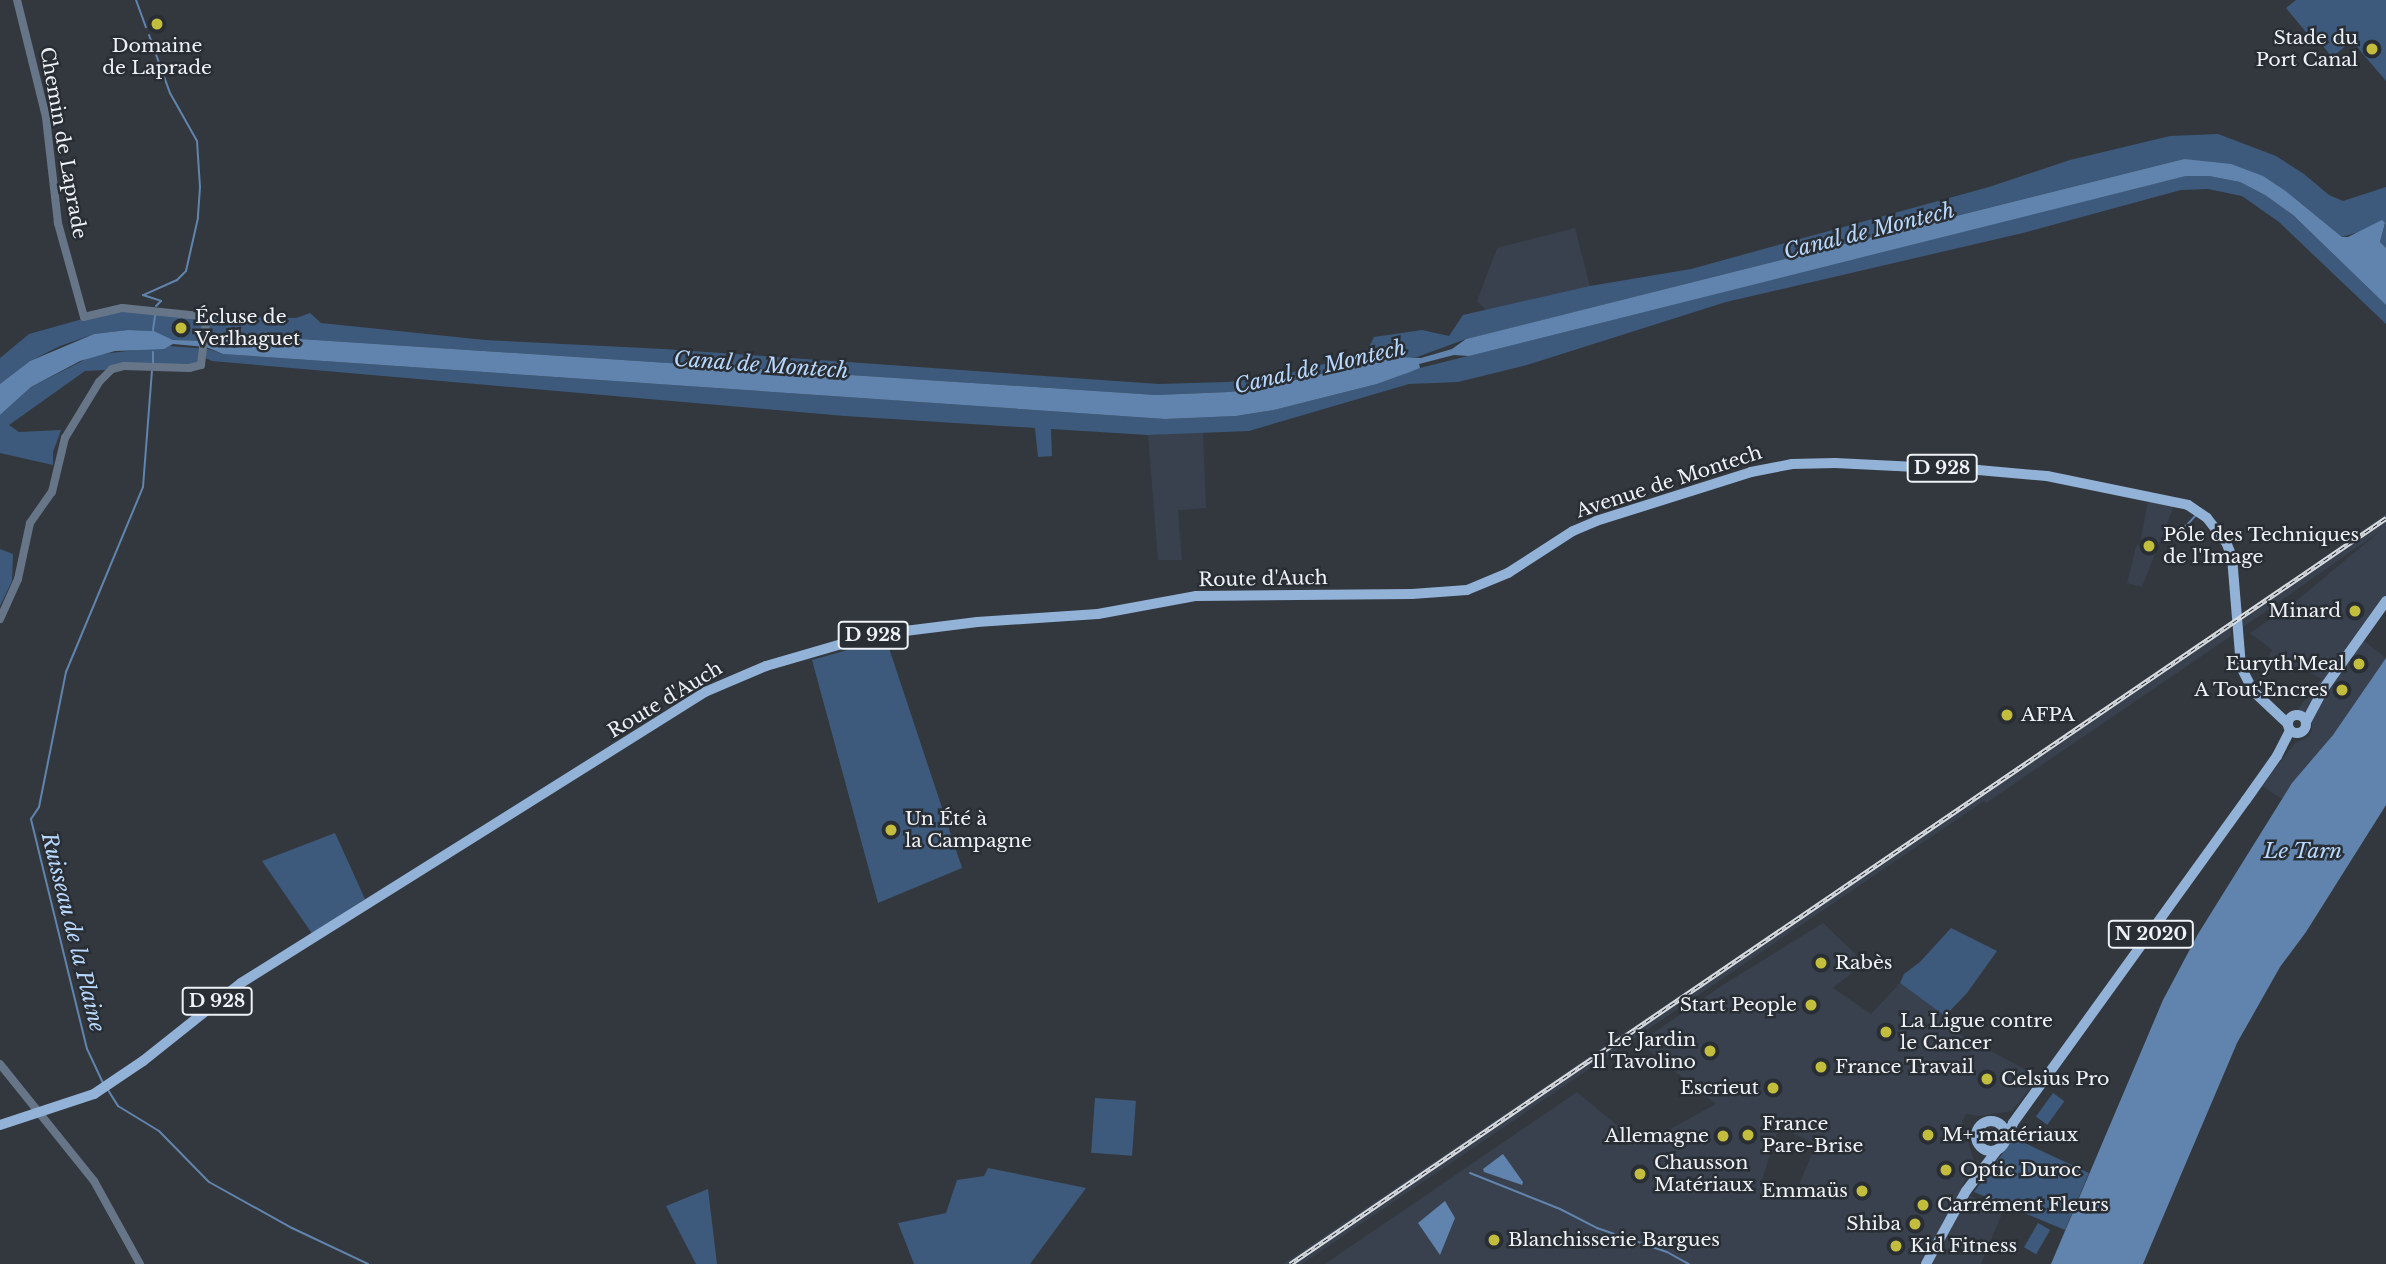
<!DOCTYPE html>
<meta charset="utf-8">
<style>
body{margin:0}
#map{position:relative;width:2386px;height:1264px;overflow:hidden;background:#33383e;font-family:"Libre Baskerville",serif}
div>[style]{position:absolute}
.built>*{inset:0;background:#38414d}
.green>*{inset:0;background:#3d5a7c;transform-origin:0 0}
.water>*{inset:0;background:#6184ae}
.stream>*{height:2px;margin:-1px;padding:0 1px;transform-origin:1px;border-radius:1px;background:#6184ae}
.tertiary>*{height:8px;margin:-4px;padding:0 4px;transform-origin:4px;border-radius:4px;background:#667688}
.primary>*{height:10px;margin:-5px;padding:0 5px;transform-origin:5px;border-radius:5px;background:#93b2d8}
.primary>.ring{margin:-5px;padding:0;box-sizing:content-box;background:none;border:10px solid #93b2d8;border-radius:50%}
.rail>*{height:4.5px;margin-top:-2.25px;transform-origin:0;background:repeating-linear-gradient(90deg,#292e34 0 5px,#d9dde1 0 10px);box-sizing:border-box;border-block:2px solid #d9dde1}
.dots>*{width:19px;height:19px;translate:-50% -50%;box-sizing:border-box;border:4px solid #292e34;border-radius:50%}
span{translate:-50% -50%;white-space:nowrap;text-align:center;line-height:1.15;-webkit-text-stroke:5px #292e34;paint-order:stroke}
.shield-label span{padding:2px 5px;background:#292e34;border:2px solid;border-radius:5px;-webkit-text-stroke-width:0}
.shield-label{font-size:18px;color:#eef2f6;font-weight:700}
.poi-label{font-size:19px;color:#eef2f6}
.right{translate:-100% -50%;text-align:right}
.left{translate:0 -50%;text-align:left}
.street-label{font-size:19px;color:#eef2f6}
.water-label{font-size:21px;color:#b8d8fe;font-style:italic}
</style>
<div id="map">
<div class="built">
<div style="clip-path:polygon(1575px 228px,1590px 286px,1486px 310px,1477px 301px,1497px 248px)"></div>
<div style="clip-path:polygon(1203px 432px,1206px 508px,1178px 510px,1182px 560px,1158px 560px,1148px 435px)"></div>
<div style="clip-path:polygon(2148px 501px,2174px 506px,2142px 587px,2127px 583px,2136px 547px,2140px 544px)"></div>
<div style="clip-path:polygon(2386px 514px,2386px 610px,2364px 641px,2386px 658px,2351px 712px,2282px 799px,2262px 786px,2295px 743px,2308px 737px,2312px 731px,2312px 719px,2298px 709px,2321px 679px,2298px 665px,2292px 674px,2267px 660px,2272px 650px,2250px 633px,2295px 602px,2379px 532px,2243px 627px,2242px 614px)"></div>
<div style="clip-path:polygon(2230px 623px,2231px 636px,1986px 803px,1984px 801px,1302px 1264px,1283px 1264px)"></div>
<div style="clip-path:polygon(evenodd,1823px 923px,1865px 963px,1833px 988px,1871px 1014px,1900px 983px,1945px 1016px,1952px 1030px,2039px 1077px,2012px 1111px,1980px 1116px,1966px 1114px,1962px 1121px,1974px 1161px,1960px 1191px,2003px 1211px,1981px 1264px,1325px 1264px,1577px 1092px,1641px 1145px,1716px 1104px,1643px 1046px,1646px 1038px,1723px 985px,1823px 923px,1779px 1127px,1816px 1144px,1793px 1199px,1760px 1186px,1779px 1127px)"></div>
</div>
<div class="green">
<div style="clip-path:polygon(2296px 0,2386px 0,2386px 81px,2352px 41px,2332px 57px,2314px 35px,2310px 37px,2286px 8px)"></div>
<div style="clip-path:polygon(2218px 134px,2276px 156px,2304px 174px,2329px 195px,2343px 201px,2386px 187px,2386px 248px,2380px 242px,2385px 224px,2342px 237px,2287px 192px,2184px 159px,1466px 339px,1417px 357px,1353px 366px,1261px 388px,1229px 392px,1156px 395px,239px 335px,207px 341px,173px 340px,154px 331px,128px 330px,94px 334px,60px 346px,30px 361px,0 384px,0 358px,29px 334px,122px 308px,167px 310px,206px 322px,214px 317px,296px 318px,310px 313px,321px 323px,485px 340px,664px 349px,1159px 384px,1227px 382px,1278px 376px,1366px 353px,1374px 337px,1422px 330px,1449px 336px,1463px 315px,1590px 286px,1691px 269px,1989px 187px,2070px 160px,2170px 136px)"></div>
<div style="clip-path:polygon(2186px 176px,2209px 176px,2240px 182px,2265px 195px,2293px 215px,2386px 305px,2386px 324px,2279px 222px,2242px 196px,2208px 189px,2181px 190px,2023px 233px,1726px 302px,1527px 365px,1458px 382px,1409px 384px,1249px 431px,1148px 435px,1051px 429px,1052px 456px,1038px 457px,1035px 428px,845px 416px,212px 361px,203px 357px,201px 365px,85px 371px,9px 425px,19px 432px,61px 430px,53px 452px,53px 465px,0 453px,0 415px,31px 387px,94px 355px,169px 346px,208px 349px,223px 354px,1165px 419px,1236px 416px,1274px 410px,1377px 384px,1420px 368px)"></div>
<div style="clip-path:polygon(0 549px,13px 554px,12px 581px,0 606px)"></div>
<div style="clip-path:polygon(886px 639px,962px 868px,878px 903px,812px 660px)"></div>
<div style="clip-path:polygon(335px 833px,365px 899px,313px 935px,262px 861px)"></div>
<div style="clip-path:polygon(1951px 928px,1997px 951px,1967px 993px,1945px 1016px,1900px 983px,1904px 974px,1920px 962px)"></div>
<div style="left:2053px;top:1093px;width:14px;height:29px;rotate:36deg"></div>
<div style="left:1095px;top:1098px;width:41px;height:55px;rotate:4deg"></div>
<div style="clip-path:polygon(2014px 1138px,2089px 1173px,2065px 1230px,1974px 1192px)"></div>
<div style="clip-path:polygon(988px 1168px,1086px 1188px,1030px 1264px,914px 1264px,898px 1223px,946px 1213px,957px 1180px,984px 1176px)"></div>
<div style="clip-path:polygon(708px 1189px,717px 1264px,696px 1264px,666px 1206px)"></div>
<div style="left:2038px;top:1223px;width:14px;height:28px;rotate:30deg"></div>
</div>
<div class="water">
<div style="clip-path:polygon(2184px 159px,2231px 164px,2263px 176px,2287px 192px,2342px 237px,2348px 237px,2382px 220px,2385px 223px,2380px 242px,2386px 248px,2386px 305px,2293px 215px,2265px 195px,2240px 182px,2209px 176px,2186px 176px,1469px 356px,1454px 355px,1419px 364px,1420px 368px,1410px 372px,1377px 384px,1274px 410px,1236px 416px,1165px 419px,223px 354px,206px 347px,173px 344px,164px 349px,115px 351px,80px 361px,31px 387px,0 415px,0 384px,30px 361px,94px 334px,128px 330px,154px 331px,173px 340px,207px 341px,239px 335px,1156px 395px,1229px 392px,1261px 388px,1393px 357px,1421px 358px,1452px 349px,1466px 339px)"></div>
<div style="clip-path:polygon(2386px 658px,2386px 805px,2306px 932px,2280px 967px,2237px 1043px,2143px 1264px,2051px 1264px,2163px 1000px,2198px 934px,2292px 783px,2333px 735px)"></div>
<div style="clip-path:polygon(1503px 1154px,1523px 1182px,1522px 1185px,1484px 1172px,1483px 1169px)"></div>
<div style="clip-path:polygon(1445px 1201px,1455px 1218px,1440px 1255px,1418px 1223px)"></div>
</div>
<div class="stream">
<div style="left:136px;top:0;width:29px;rotate:70deg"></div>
<div style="left:149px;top:35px;width:62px;rotate:70.1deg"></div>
<div style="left:170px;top:93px;width:55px;rotate:60.6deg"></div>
<div style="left:197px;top:141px;width:46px;rotate:86.3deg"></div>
<div style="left:200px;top:187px;width:31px;rotate:94deg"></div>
<div style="left:198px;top:218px;width:54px;rotate:102.8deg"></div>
<div style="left:186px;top:271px;width:13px;rotate:135deg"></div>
<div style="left:177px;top:280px;width:37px;rotate:156deg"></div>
<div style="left:143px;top:295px;width:19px;rotate:18deg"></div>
<div style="left:161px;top:301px;width:7px;rotate:135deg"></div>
<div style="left:153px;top:330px;width:15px;rotate:-82deg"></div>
<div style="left:153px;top:365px;width:13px;rotate:-90deg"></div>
<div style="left:2169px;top:535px;width:21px;rotate:-29deg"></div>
<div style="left:2187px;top:525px;width:12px;rotate:-48deg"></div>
<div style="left:103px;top:1083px;width:38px;rotate:-115deg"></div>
<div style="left:87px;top:1049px;width:237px;rotate:-103.7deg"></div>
<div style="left:31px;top:819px;width:14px;rotate:-56deg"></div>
<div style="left:39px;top:807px;width:138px;rotate:-78.7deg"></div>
<div style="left:66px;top:672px;width:200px;rotate:-67.4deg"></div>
<div style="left:143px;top:487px;width:116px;rotate:-85.6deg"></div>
<div style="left:108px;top:1090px;width:19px;rotate:58deg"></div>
<div style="left:118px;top:1106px;width:48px;rotate:31.4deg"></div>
<div style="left:159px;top:1131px;width:71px;rotate:45.6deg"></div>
<div style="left:209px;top:1182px;width:95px;rotate:29deg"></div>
<div style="left:292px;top:1228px;width:84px;rotate:25.3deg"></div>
<div style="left:1470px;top:1173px;width:97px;rotate:21.8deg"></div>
<div style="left:1560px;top:1209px;width:42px;rotate:27.2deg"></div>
<div style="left:1597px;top:1228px;width:74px;rotate:18.9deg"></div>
<div style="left:1667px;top:1252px;width:25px;rotate:29deg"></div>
</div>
<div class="tertiary">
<div style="left:0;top:619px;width:44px;rotate:-65.8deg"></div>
<div style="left:18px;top:579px;width:57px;rotate:-77.9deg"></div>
<div style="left:30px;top:523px;width:38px;rotate:-55deg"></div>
<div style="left:52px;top:492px;width:56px;rotate:-76.5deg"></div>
<div style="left:65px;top:438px;width:66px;rotate:-58.7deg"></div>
<div style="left:99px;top:382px;width:18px;rotate:-45deg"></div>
<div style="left:112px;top:369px;width:12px;rotate:-14deg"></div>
<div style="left:124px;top:366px;width:65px;rotate:1.8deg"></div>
<div style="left:189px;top:368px;width:12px;rotate:-14deg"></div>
<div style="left:201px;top:365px;width:43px;rotate:-83.4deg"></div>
<div style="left:206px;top:322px;width:8px;rotate:-135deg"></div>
<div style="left:200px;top:316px;width:78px;rotate:-174.1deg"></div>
<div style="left:122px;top:308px;width:39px;rotate:167deg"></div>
<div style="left:84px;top:317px;width:98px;rotate:-105.5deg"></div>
<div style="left:58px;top:223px;width:107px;rotate:-96.5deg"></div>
<div style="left:46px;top:117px;width:121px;rotate:-103.9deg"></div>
<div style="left:0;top:1064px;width:150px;rotate:51.2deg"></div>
<div style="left:94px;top:1181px;width:95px;rotate:61deg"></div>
</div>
<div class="primary">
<div class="ring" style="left:2288px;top:715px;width:8px;height:8px"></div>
<div style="left:2306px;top:722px;width:38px;rotate:-62deg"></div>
<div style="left:2324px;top:688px;width:107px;rotate:-54.5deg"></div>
<div class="ring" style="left:1976px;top:1121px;width:20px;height:20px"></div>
<div style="left:0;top:1125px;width:99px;rotate:-18.3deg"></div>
<div style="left:94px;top:1094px;width:59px;rotate:-34deg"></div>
<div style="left:143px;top:1061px;width:125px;rotate:-38.5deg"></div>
<div style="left:241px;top:983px;width:548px;rotate:-32.09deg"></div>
<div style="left:705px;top:692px;width:66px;rotate:-23.1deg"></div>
<div style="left:766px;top:666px;width:111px;rotate:-16.2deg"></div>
<div style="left:873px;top:635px;width:105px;rotate:-7.1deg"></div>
<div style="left:977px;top:622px;width:121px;rotate:-3.8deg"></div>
<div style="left:1098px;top:614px;width:100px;rotate:-10.4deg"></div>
<div style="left:1196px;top:596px;width:216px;rotate:-0.5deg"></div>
<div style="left:1412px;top:594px;width:55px;rotate:-4.2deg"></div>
<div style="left:1467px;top:590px;width:44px;rotate:-22.5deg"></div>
<div style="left:1508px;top:573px;width:77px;rotate:-32.9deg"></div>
<div style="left:1573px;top:531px;width:25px;rotate:-23deg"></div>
<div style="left:1596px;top:521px;width:163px;rotate:-17.5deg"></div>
<div style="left:1751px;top:472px;width:42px;rotate:-11deg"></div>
<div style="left:1792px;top:464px;width:43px;rotate:-1.3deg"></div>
<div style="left:1835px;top:463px;width:143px;rotate:2.8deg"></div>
<div style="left:1978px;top:470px;width:69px;rotate:5deg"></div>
<div style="left:2047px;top:476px;width:144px;rotate:11.6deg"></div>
<div style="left:2188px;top:505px;width:23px;rotate:34deg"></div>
<div style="left:2207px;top:518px;width:31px;rotate:52deg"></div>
<div style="left:2226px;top:542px;width:16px;rotate:68deg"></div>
<div style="left:2232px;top:557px;width:110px;rotate:85.3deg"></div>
<div style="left:2241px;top:667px;width:27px;rotate:63deg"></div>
<div style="left:2253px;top:691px;width:48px;rotate:43.3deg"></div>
<div style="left:2005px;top:1139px;width:18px;rotate:-63deg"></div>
<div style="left:2013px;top:1123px;width:398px;rotate:-54.2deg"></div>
<div style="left:2246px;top:800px;width:54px;rotate:-54.8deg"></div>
<div style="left:2277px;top:756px;width:29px;rotate:-63deg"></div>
<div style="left:1926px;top:1264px;width:83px;rotate:-61.3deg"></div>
<div style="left:1966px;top:1191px;width:53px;rotate:-52.7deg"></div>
</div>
<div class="rail">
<div style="left:1290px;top:1264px;width:1326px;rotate:-34.24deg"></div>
</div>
<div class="dots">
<div style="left:157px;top:24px;background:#c3bd3e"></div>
<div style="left:2372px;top:49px;background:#c3bd3e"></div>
<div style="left:181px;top:328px;background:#c3bd3e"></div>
<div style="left:2149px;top:546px;background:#c3bd3e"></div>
<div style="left:2355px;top:611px;background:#c3bd3e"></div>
<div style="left:2359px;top:664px;background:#c3bd3e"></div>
<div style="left:2342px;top:690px;background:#c3bd3e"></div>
<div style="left:2007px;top:715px;background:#c3bd3e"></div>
<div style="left:891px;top:830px;background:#c3bd3e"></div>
<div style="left:1821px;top:963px;background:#c3bd3e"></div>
<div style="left:1811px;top:1005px;background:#c3bd3e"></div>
<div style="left:1886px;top:1032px;background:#c3bd3e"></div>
<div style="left:1710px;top:1051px;background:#c3bd3e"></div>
<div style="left:1821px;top:1067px;background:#c3bd3e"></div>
<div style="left:1987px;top:1079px;background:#c3bd3e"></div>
<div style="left:1773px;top:1088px;background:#c3bd3e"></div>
<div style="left:1748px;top:1135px;background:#c3bd3e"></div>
<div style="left:1928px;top:1135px;background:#c3bd3e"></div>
<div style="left:1723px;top:1136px;background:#c3bd3e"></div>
<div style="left:1946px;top:1170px;background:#c3bd3e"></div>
<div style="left:1640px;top:1174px;background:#c3bd3e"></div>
<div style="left:1862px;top:1191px;background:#c3bd3e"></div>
<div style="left:1923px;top:1205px;background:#c3bd3e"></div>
<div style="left:1915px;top:1224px;background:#c3bd3e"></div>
<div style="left:1494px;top:1240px;background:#c3bd3e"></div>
<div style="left:1896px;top:1246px;background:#c3bd3e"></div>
</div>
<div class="shield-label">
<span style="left:1942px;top:468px">D 928</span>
<span style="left:873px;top:635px">D 928</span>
<span style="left:2151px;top:934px">N 2020</span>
<span style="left:217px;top:1001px">D 928</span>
</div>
<div class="poi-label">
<span class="right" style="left:2358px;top:49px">Stade du<br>Port Canal</span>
<span style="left:157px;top:57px">Domaine<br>de Laprade</span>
<span class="left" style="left:195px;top:328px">Écluse de<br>Verlhaguet</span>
<span class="left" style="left:2163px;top:546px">Pôle des Techniques<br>de l'Image</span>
<span class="right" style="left:2341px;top:611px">Minard</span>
<span class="right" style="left:2345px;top:664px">Euryth'Meal</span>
<span class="right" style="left:2328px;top:690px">A Tout'Encres</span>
<span class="left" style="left:2021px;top:715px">AFPA</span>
<span class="left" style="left:905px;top:830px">Un Été à<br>la Campagne</span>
<span class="left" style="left:1835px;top:963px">Rabès</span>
<span class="right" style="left:1797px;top:1005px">Start People</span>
<span class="left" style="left:1900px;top:1032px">La Ligue contre<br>le Cancer</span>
<span class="right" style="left:1696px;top:1051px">Le Jardin<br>Il Tavolino</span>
<span class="left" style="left:1835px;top:1067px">France Travail</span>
<span class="left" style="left:2001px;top:1079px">Celsius Pro</span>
<span class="right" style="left:1759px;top:1088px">Escrieut</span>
<span class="left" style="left:1762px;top:1135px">France<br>Pare-Brise</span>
<span class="left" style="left:1942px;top:1135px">M+ matériaux</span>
<span class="right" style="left:1709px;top:1136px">Allemagne</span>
<span class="left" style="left:1654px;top:1174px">Chausson<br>Matériaux</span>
<span class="left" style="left:1960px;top:1170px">Optic Duroc</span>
<span class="right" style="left:1848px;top:1191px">Emmaüs</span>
<span class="left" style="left:1937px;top:1205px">Carrément Fleurs</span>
<span class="right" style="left:1901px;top:1224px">Shiba</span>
<span class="left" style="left:1508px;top:1240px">Blanchisserie Bargues</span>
<span class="left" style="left:1910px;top:1246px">Kid Fitness</span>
</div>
<div class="street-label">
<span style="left:63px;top:143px;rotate:80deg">Chemin de Laprade</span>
<span style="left:1669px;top:482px;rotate:-18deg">Avenue de Montech</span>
<span style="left:1263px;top:579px;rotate:-1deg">Route d'Auch</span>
<span style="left:665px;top:700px;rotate:-31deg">Route d'Auch</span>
</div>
<div class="water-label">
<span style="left:1869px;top:231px;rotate:-14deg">Canal de Montech</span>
<span style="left:761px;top:365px;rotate:4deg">Canal de Montech</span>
<span style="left:1320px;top:367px;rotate:-13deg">Canal de Montech</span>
<span style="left:2303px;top:851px">Le Tarn</span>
<span style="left:73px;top:932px;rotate:76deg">Ruisseau de la Plaine</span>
</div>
</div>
